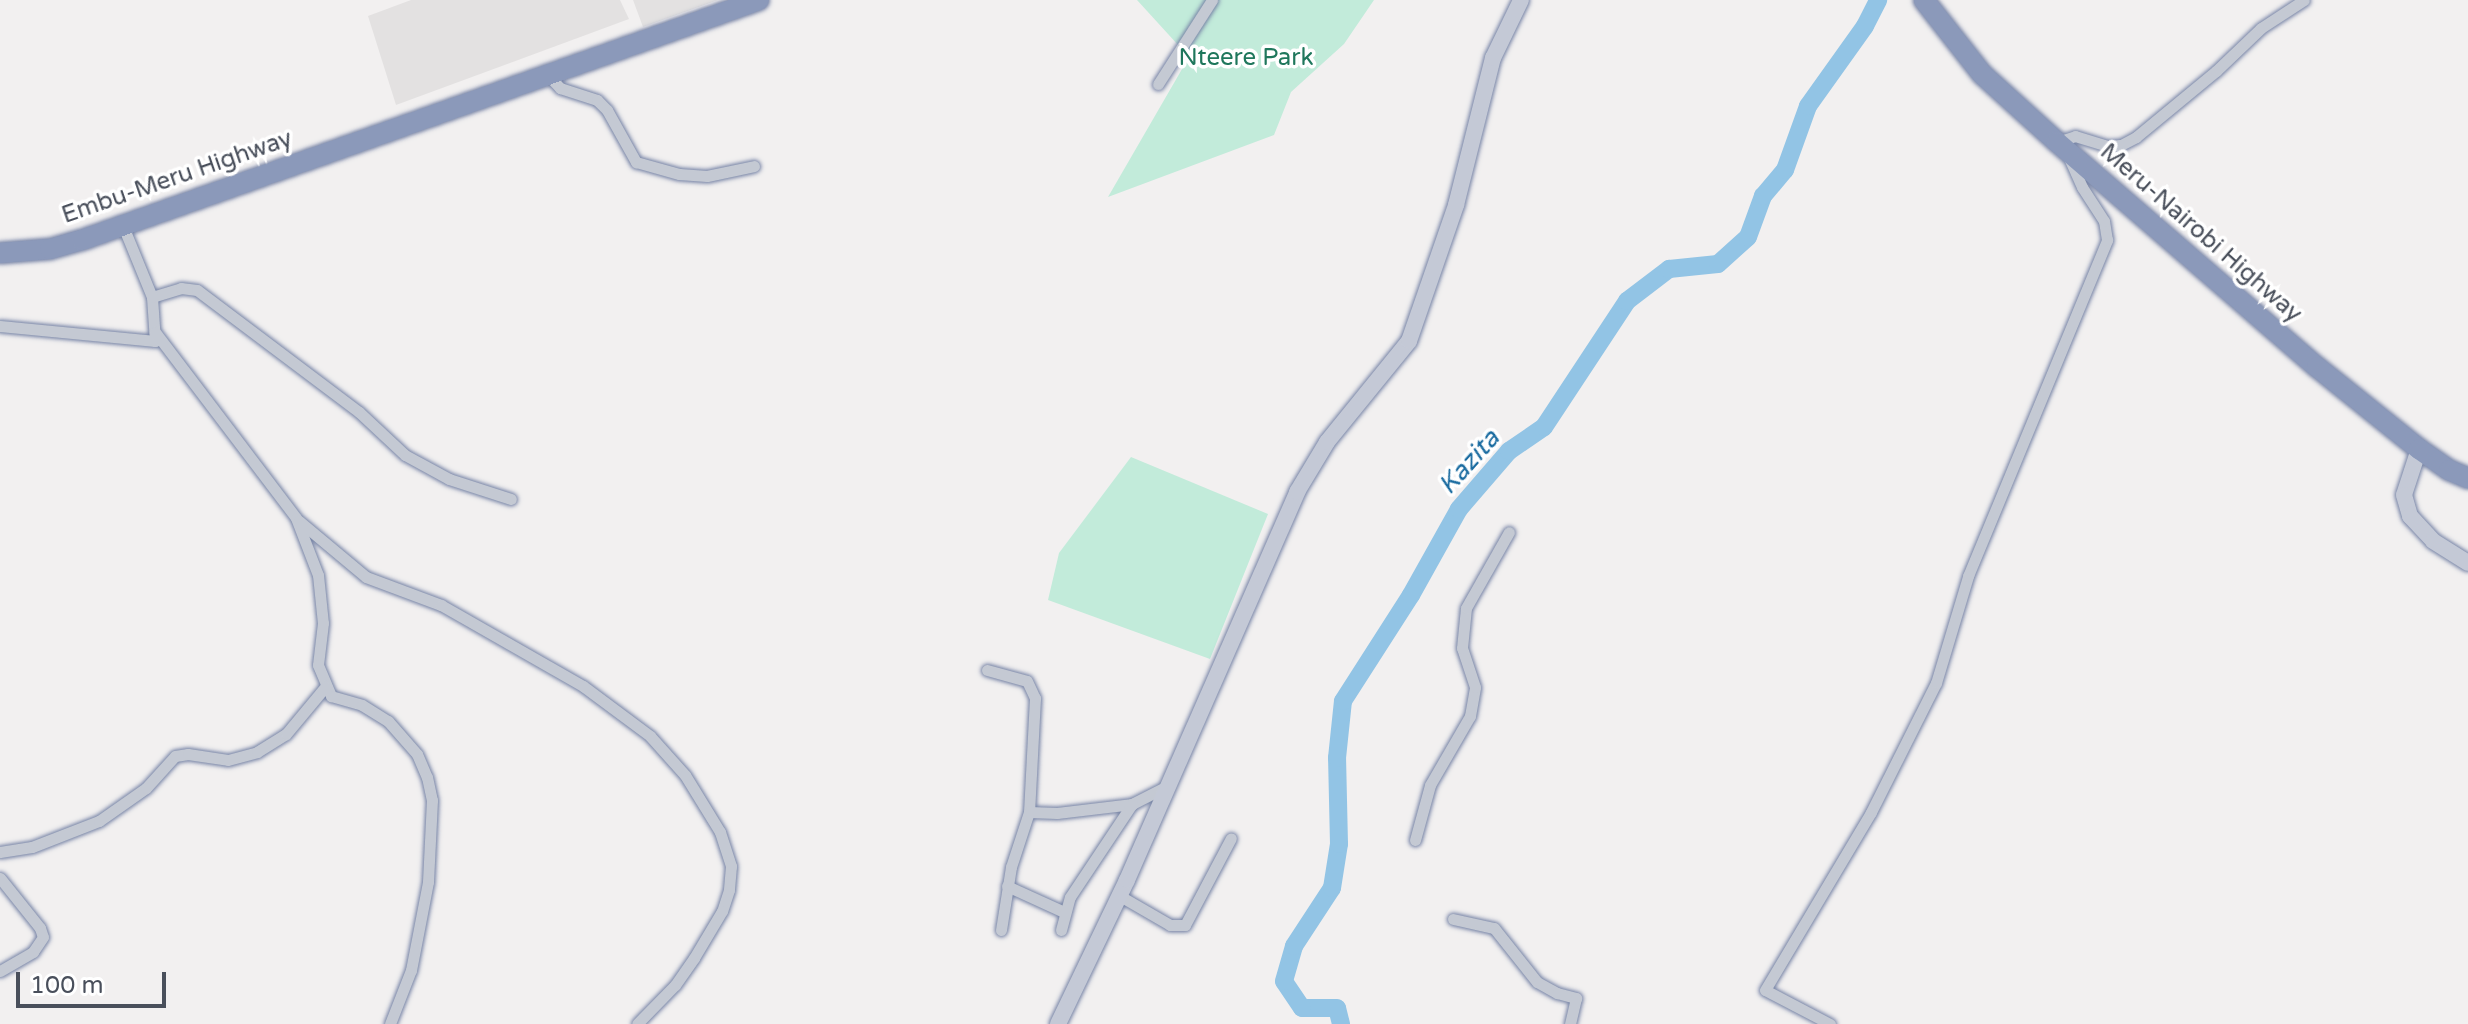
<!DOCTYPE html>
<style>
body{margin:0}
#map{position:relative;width:2468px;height:1024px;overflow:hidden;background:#f2f0f0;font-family:"Varela Round",sans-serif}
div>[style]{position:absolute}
.education>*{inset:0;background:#e3e1e1}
.green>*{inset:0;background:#c2ebda}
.river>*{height:18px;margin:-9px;padding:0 9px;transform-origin:9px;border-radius:9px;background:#92c4e5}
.roads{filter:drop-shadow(0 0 2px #7784a6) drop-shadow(0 0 2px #7784a6)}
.street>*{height:11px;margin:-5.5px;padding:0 5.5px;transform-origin:5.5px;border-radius:5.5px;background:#c4c9d3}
.secondary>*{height:16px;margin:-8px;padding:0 8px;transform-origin:8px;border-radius:8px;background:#c4c9d6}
.highway>*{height:20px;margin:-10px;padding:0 10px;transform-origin:10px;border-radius:10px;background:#8b99ba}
span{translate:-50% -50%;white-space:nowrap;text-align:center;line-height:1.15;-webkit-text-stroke:7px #fff;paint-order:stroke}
.park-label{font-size:24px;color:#1f775c}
.street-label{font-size:24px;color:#494f5b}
.water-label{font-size:26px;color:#186a9f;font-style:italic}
.scale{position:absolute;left:16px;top:972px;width:150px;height:36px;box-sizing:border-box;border:4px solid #494f5b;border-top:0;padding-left:10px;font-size:24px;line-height:28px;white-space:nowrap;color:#494f5b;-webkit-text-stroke:6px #fff;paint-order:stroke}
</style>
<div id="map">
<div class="education">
<div style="clip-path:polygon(411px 0,620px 0,629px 19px,396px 105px,368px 16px)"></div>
<div style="clip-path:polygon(633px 0,718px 0,643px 27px)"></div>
</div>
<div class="green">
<div style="clip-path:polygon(1137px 0,1374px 0,1344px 44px,1291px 92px,1274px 135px,1108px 197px,1189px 57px)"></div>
<div style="clip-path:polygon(1131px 457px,1268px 514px,1210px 659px,1048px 600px,1059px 553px)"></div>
</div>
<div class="river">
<div style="left:1341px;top:1024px;width:16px;rotate:-104deg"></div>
<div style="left:1337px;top:1008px;width:35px;rotate:180deg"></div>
<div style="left:1302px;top:1008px;width:32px;rotate:-124deg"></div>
<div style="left:1284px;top:981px;width:36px;rotate:-74deg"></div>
<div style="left:1294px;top:946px;width:69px;rotate:-56.8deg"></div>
<div style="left:1332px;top:888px;width:45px;rotate:-81deg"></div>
<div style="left:1339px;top:844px;width:86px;rotate:-91.3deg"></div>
<div style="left:1337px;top:758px;width:57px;rotate:-84deg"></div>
<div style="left:1343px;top:701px;width:126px;rotate:-57.3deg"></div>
<div style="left:1411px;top:595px;width:98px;rotate:-60.8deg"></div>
<div style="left:1459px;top:509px;width:77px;rotate:-49.2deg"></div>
<div style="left:1509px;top:451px;width:42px;rotate:-34.4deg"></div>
<div style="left:1544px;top:427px;width:151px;rotate:-56.6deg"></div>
<div style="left:1627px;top:301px;width:53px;rotate:-37.3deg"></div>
<div style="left:1669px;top:269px;width:49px;rotate:-5.8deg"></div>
<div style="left:1718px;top:264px;width:40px;rotate:-42deg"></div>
<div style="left:1748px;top:237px;width:44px;rotate:-69.9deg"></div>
<div style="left:1763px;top:196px;width:34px;rotate:-50deg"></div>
<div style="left:1785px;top:170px;width:68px;rotate:-70.2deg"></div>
<div style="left:1808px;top:106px;width:98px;rotate:-54.5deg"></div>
<div style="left:1865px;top:26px;width:29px;rotate:-63deg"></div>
</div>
<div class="roads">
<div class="street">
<div style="left:548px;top:75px;width:18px;rotate:47deg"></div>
<div style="left:560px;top:88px;width:39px;rotate:18deg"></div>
<div style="left:597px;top:100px;width:14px;rotate:45deg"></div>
<div style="left:607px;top:110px;width:60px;rotate:60.9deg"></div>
<div style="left:636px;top:162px;width:45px;rotate:15.6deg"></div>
<div style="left:679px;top:174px;width:28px;rotate:4deg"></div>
<div style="left:707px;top:176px;width:48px;rotate:-12deg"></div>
<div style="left:1158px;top:84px;width:100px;rotate:-57.3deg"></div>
<div style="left:2057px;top:142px;width:19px;rotate:-18deg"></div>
<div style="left:2075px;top:136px;width:34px;rotate:17deg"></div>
<div style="left:2107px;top:146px;width:14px;rotate:-4deg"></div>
<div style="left:2121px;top:145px;width:17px;rotate:-28deg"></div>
<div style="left:2136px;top:137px;width:104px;rotate:-39.5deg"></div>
<div style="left:2216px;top:71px;width:62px;rotate:-43.7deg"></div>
<div style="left:2261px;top:28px;width:51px;rotate:-33.1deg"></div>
<div style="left:152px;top:297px;width:30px;rotate:-17deg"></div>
<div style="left:181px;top:288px;width:16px;rotate:7deg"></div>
<div style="left:197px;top:290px;width:203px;rotate:37deg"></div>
<div style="left:359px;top:412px;width:63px;rotate:43.1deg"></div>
<div style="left:405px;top:455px;width:50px;rotate:28.6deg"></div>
<div style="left:449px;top:479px;width:65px;rotate:17.9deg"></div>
<div style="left:0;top:326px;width:156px;rotate:5.5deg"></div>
<div style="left:155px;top:341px;width:44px;rotate:-93.9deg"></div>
<div style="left:152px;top:297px;width:77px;rotate:-112.2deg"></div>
<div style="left:155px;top:332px;width:233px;rotate:52.8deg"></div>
<div style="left:296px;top:518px;width:61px;rotate:68.9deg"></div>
<div style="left:318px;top:575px;width:48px;rotate:84.1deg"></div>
<div style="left:323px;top:623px;width:42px;rotate:96.8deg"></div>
<div style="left:318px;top:665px;width:34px;rotate:67deg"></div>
<div style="left:331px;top:696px;width:32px;rotate:16deg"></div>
<div style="left:362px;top:705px;width:31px;rotate:32deg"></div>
<div style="left:388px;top:721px;width:44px;rotate:48.7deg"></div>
<div style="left:417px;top:754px;width:25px;rotate:67deg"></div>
<div style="left:427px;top:777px;width:24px;rotate:78deg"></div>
<div style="left:432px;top:800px;width:82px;rotate:92.8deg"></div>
<div style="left:428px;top:882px;width:90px;rotate:100.9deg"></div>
<div style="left:411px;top:970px;width:58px;rotate:111.3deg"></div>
<div style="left:299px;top:521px;width:87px;rotate:39.9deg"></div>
<div style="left:366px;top:577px;width:80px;rotate:20.5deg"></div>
<div style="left:441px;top:605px;width:163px;rotate:29.7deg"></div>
<div style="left:583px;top:686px;width:84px;rotate:36.7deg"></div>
<div style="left:650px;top:736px;width:52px;rotate:48.1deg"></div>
<div style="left:685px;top:775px;width:67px;rotate:58.4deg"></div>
<div style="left:720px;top:832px;width:36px;rotate:72deg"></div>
<div style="left:731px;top:866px;width:24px;rotate:95deg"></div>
<div style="left:729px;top:890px;width:22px;rotate:108deg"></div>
<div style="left:722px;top:911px;width:55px;rotate:120.8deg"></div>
<div style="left:694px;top:958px;width:33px;rotate:125deg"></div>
<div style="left:675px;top:985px;width:54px;rotate:134.3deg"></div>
<div style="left:987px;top:670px;width:41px;rotate:15.4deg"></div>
<div style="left:1027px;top:681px;width:19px;rotate:65deg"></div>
<div style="left:1035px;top:698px;width:114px;rotate:93deg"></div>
<div style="left:1415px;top:840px;width:57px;rotate:-74.7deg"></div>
<div style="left:1430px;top:785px;width:80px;rotate:-59.9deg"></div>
<div style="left:1470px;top:716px;width:29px;rotate:-80deg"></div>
<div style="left:1475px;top:687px;width:41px;rotate:-108.4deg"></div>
<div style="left:1462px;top:648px;width:40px;rotate:-84.3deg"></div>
<div style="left:1466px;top:608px;width:87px;rotate:-60.5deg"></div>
<div style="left:0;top:852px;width:32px;rotate:-9deg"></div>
<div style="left:32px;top:847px;width:72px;rotate:-21.2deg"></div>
<div style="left:99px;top:821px;width:57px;rotate:-35.1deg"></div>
<div style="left:146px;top:788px;width:43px;rotate:-47.8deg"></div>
<div style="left:175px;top:756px;width:13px;rotate:-9deg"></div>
<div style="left:188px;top:754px;width:40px;rotate:8.5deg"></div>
<div style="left:228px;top:760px;width:30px;rotate:-15deg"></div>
<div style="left:257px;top:752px;width:34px;rotate:-32deg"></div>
<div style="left:286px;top:734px;width:62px;rotate:-50.2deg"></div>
<div style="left:0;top:878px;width:64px;rotate:51.3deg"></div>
<div style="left:40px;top:928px;width:9px;rotate:72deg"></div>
<div style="left:43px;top:937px;width:18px;rotate:124deg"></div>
<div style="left:33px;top:952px;width:38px;rotate:150deg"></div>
<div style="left:1007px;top:886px;width:63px;rotate:24.5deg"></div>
<div style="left:1120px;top:896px;width:58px;rotate:30.1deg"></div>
<div style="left:1170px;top:925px;width:15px"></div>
<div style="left:1185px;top:925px;width:98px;rotate:-62.1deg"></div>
<div style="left:1453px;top:919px;width:42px;rotate:12.4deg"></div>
<div style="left:1494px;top:928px;width:69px;rotate:51.5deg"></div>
<div style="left:1537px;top:982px;width:23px;rotate:29deg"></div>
<div style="left:1557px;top:993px;width:20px;rotate:15deg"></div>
<div style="left:1576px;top:998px;width:27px;rotate:103deg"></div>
<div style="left:1001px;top:930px;width:64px;rotate:-81deg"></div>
<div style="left:1011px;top:867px;width:58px;rotate:-71.9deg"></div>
<div style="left:1029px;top:812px;width:28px;rotate:2deg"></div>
<div style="left:1057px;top:813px;width:76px;rotate:-6.8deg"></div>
<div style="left:1132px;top:804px;width:42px;rotate:-27.2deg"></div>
<div style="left:1061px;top:930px;width:34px;rotate:-75deg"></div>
<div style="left:1070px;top:897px;width:112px;rotate:-56.3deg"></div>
<div style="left:1830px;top:1024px;width:73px;rotate:-152.4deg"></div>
<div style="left:1765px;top:990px;width:207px;rotate:-59.2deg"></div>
<div style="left:1871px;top:812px;width:144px;rotate:-63.3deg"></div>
<div style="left:1936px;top:683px;width:112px;rotate:-73.3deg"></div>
<div style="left:1968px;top:576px;width:364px;rotate:-67.5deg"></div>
<div style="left:2107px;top:240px;width:19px;rotate:-99deg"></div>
<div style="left:2104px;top:221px;width:40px;rotate:-122.9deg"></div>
<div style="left:2082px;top:187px;width:36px;rotate:-114deg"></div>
</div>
<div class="secondary">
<div style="left:2419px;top:449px;width:48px;rotate:108.1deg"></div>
<div style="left:2404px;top:495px;width:22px;rotate:74deg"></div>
<div style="left:2410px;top:516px;width:34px;rotate:47deg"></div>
<div style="left:2433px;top:541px;width:41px;rotate:32.2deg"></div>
<div style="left:1058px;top:1024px;width:160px;rotate:-64.4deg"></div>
<div style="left:1127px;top:880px;width:424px;rotate:-66.3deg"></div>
<div style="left:1297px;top:492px;width:58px;rotate:-59deg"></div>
<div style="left:1327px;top:442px;width:130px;rotate:-50.9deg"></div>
<div style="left:1409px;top:341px;width:144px;rotate:-70.9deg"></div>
<div style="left:1456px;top:205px;width:152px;rotate:-75.9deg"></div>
<div style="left:1493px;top:58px;width:64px;rotate:-64.2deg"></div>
</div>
<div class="highway">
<div style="left:1924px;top:0;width:94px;rotate:51.9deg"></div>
<div style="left:1982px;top:74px;width:101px;rotate:42.2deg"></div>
<div style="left:2057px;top:142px;width:344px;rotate:40.9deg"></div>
<div style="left:2317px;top:367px;width:131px;rotate:38.8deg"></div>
<div style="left:2419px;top:449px;width:37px;rotate:35deg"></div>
<div style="left:2449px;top:470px;width:21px;rotate:23deg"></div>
<div style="left:0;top:253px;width:50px;rotate:-4.6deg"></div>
<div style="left:50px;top:249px;width:33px;rotate:-16deg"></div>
<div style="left:82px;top:240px;width:718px;rotate:-19.52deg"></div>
</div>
</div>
<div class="park-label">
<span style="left:1246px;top:58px">Nteere Park</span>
</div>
<div class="street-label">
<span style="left:177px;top:177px;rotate:-19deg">Embu-Meru Highway</span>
<span style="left:2201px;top:233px;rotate:41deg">Meru-Nairobi Highway</span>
</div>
<div class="water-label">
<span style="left:1469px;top:462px;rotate:-48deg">Kazita</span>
</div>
<div class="scale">100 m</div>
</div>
